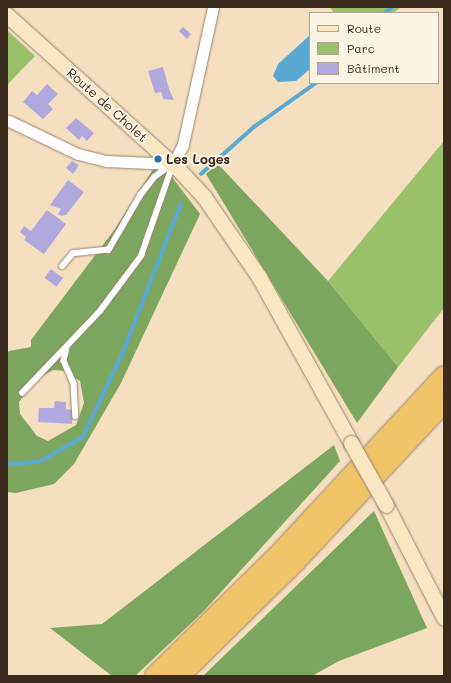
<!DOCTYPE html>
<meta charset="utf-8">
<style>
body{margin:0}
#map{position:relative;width:451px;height:683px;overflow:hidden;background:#f5dfc1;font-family:Mali,sans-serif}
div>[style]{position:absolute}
.green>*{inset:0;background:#9bc06a}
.forest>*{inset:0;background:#7ca65e}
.water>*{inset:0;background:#59a8d3}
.stream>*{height:3.5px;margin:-1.75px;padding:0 1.75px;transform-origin:1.75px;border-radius:1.75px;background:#59a8d3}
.building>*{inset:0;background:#b1a9de;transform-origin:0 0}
.roads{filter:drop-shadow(0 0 1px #988470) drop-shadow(0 0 1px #988470)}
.service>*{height:5.5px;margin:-2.75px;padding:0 2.75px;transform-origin:2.75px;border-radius:2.75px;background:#fff}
.minor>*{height:11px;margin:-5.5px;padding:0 5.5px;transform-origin:5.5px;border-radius:5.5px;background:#fff}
.secondary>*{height:15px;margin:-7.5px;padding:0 7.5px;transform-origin:7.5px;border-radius:7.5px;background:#f9e7c3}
.motorway>*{height:20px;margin:-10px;padding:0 10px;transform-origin:10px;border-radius:10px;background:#f1c369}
.bridges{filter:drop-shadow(0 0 1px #988470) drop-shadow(0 0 1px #988470)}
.secondary-bridge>*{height:15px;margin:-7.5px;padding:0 7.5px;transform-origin:7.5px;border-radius:7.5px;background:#f9e7c3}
.dots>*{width:11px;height:11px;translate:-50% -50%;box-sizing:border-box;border:2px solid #fcf5e5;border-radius:50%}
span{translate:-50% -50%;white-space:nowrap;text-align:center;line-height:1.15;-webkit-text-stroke:4px #fcf5e5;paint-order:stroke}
.street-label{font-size:13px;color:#3b2a1e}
.poi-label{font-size:13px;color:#3b2a1e;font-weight:700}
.left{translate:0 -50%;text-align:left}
.frame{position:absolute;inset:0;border:8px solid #3b2a1e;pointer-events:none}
.legend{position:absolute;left:309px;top:12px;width:130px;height:72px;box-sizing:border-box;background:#fcf5e5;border:1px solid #afa495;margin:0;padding:5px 7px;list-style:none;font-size:12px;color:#3b2a1e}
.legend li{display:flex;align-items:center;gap:8px;height:20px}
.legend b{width:20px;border:1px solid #afa495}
</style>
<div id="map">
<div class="green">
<div style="clip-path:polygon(330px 7px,401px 7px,393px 13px,334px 13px)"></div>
<div style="clip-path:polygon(7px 30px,35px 56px,7px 85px)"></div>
<div style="clip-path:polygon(444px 141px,444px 308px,398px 367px,328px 281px)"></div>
</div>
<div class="forest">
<div style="clip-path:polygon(evenodd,159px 160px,200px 214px,121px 383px,74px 464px,54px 484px,16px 493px,7px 492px,7px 353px,9px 351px,31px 347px,31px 340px,115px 229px,159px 160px,53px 370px,65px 371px,80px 381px,84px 403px,76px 425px,48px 441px,37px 436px,20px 414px,19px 402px,36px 380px,53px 370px)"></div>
<div style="clip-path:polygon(218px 164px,328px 281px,398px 367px,357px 423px,206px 174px)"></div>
<div style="clip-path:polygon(334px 445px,340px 461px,203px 612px,135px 676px,112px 676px,50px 628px,102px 624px)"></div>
<div style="clip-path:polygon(374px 511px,427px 628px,339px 661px,312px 676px,203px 676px)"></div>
</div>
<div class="water">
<div style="clip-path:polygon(310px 35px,310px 69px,296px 81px,278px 82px,273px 76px,278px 64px)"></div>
</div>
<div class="stream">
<div style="left:385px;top:13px;width:10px;rotate:-37deg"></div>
<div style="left:201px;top:174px;width:71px;rotate:-41.6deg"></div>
<div style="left:254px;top:127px;width:76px;rotate:-35.4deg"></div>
<div style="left:7px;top:464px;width:32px;rotate:-4deg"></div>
<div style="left:39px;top:462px;width:51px;rotate:-29.6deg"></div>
<div style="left:83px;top:437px;width:94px;rotate:-64.8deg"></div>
<div style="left:123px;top:352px;width:159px;rotate:-68.6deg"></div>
</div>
<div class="building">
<div style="clip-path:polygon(183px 27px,191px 34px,187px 39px,179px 31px)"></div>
<div style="clip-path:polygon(163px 67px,169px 89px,174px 100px,163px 99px,161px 92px,155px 93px,148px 71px)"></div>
<div style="clip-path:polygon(47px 84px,58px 94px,48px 104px,53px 109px,43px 119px,23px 102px,32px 91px,37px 95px)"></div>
<div style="clip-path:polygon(76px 118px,94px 133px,87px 141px,82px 136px,79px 140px,66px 128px)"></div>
<div style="clip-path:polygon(72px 161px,79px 165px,73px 174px,66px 168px)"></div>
<div style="clip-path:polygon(68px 180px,84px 192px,66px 215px,61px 216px,58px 214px,61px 209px,50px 205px)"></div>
<div style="clip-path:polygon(47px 210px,66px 224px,44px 254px,24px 240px,26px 237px,20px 232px,24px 226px,31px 231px)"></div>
<div style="left:51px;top:269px;width:15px;height:11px;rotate:37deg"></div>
<div style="clip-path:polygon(55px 401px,66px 402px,66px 409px,73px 410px,72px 424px,38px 422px,39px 408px,54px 408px)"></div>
</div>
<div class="roads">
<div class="service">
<div style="left:67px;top:348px;width:13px;rotate:103deg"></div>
<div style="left:64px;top:361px;width:24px;rotate:66deg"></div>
<div style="left:74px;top:383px;width:33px;rotate:87deg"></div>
<div style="left:22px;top:393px;width:113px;rotate:-46.4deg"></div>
<div style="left:100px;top:311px;width:69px;rotate:-53.3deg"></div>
<div style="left:141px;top:256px;width:97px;rotate:-70.8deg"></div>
<div style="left:173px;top:164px;width:22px;rotate:144deg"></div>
<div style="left:155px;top:177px;width:23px;rotate:128deg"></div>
<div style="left:141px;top:195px;width:64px;rotate:120.2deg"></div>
<div style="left:109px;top:250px;width:36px;rotate:174deg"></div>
<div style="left:73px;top:254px;width:16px;rotate:130deg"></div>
</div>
<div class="minor">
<div style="left:9px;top:121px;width:76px;rotate:25.6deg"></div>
<div style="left:78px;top:154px;width:30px;rotate:14deg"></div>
<div style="left:107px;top:161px;width:66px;rotate:2.6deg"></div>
<div style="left:173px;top:164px;width:22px;rotate:-63deg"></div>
<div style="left:183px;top:144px;width:140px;rotate:-77.6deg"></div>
</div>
<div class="secondary">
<div style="left:7px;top:15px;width:233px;rotate:42deg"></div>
<div style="left:180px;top:171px;width:35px;rotate:47deg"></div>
<div style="left:204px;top:197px;width:97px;rotate:55.5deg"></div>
<div style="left:259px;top:277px;width:190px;rotate:61deg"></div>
<div style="left:386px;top:505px;width:127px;rotate:62.8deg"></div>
</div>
<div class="motorway">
<div style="left:155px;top:676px;width:180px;rotate:-44.5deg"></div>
<div style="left:283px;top:550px;width:237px;rotate:-47.2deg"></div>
<div style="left:179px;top:676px;width:163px;rotate:-44.5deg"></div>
<div style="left:295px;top:562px;width:219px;rotate:-47deg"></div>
</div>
</div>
<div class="bridges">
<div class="secondary-bridge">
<div style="left:351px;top:443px;width:71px;rotate:60.6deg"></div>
</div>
</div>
<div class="dots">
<div style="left:158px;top:159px;background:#1f6fb2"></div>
</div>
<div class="street-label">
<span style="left:107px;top:105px;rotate:42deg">Route de Cholet</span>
</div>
<div class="poi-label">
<span class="left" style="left:166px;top:159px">Les Loges</span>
</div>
<div class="frame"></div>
<ul class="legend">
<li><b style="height:5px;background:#f9e7c3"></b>Route</li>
<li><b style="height:11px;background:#9bc06a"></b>Parc</li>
<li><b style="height:11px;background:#b1a9de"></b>Bâtiment</li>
</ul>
</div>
